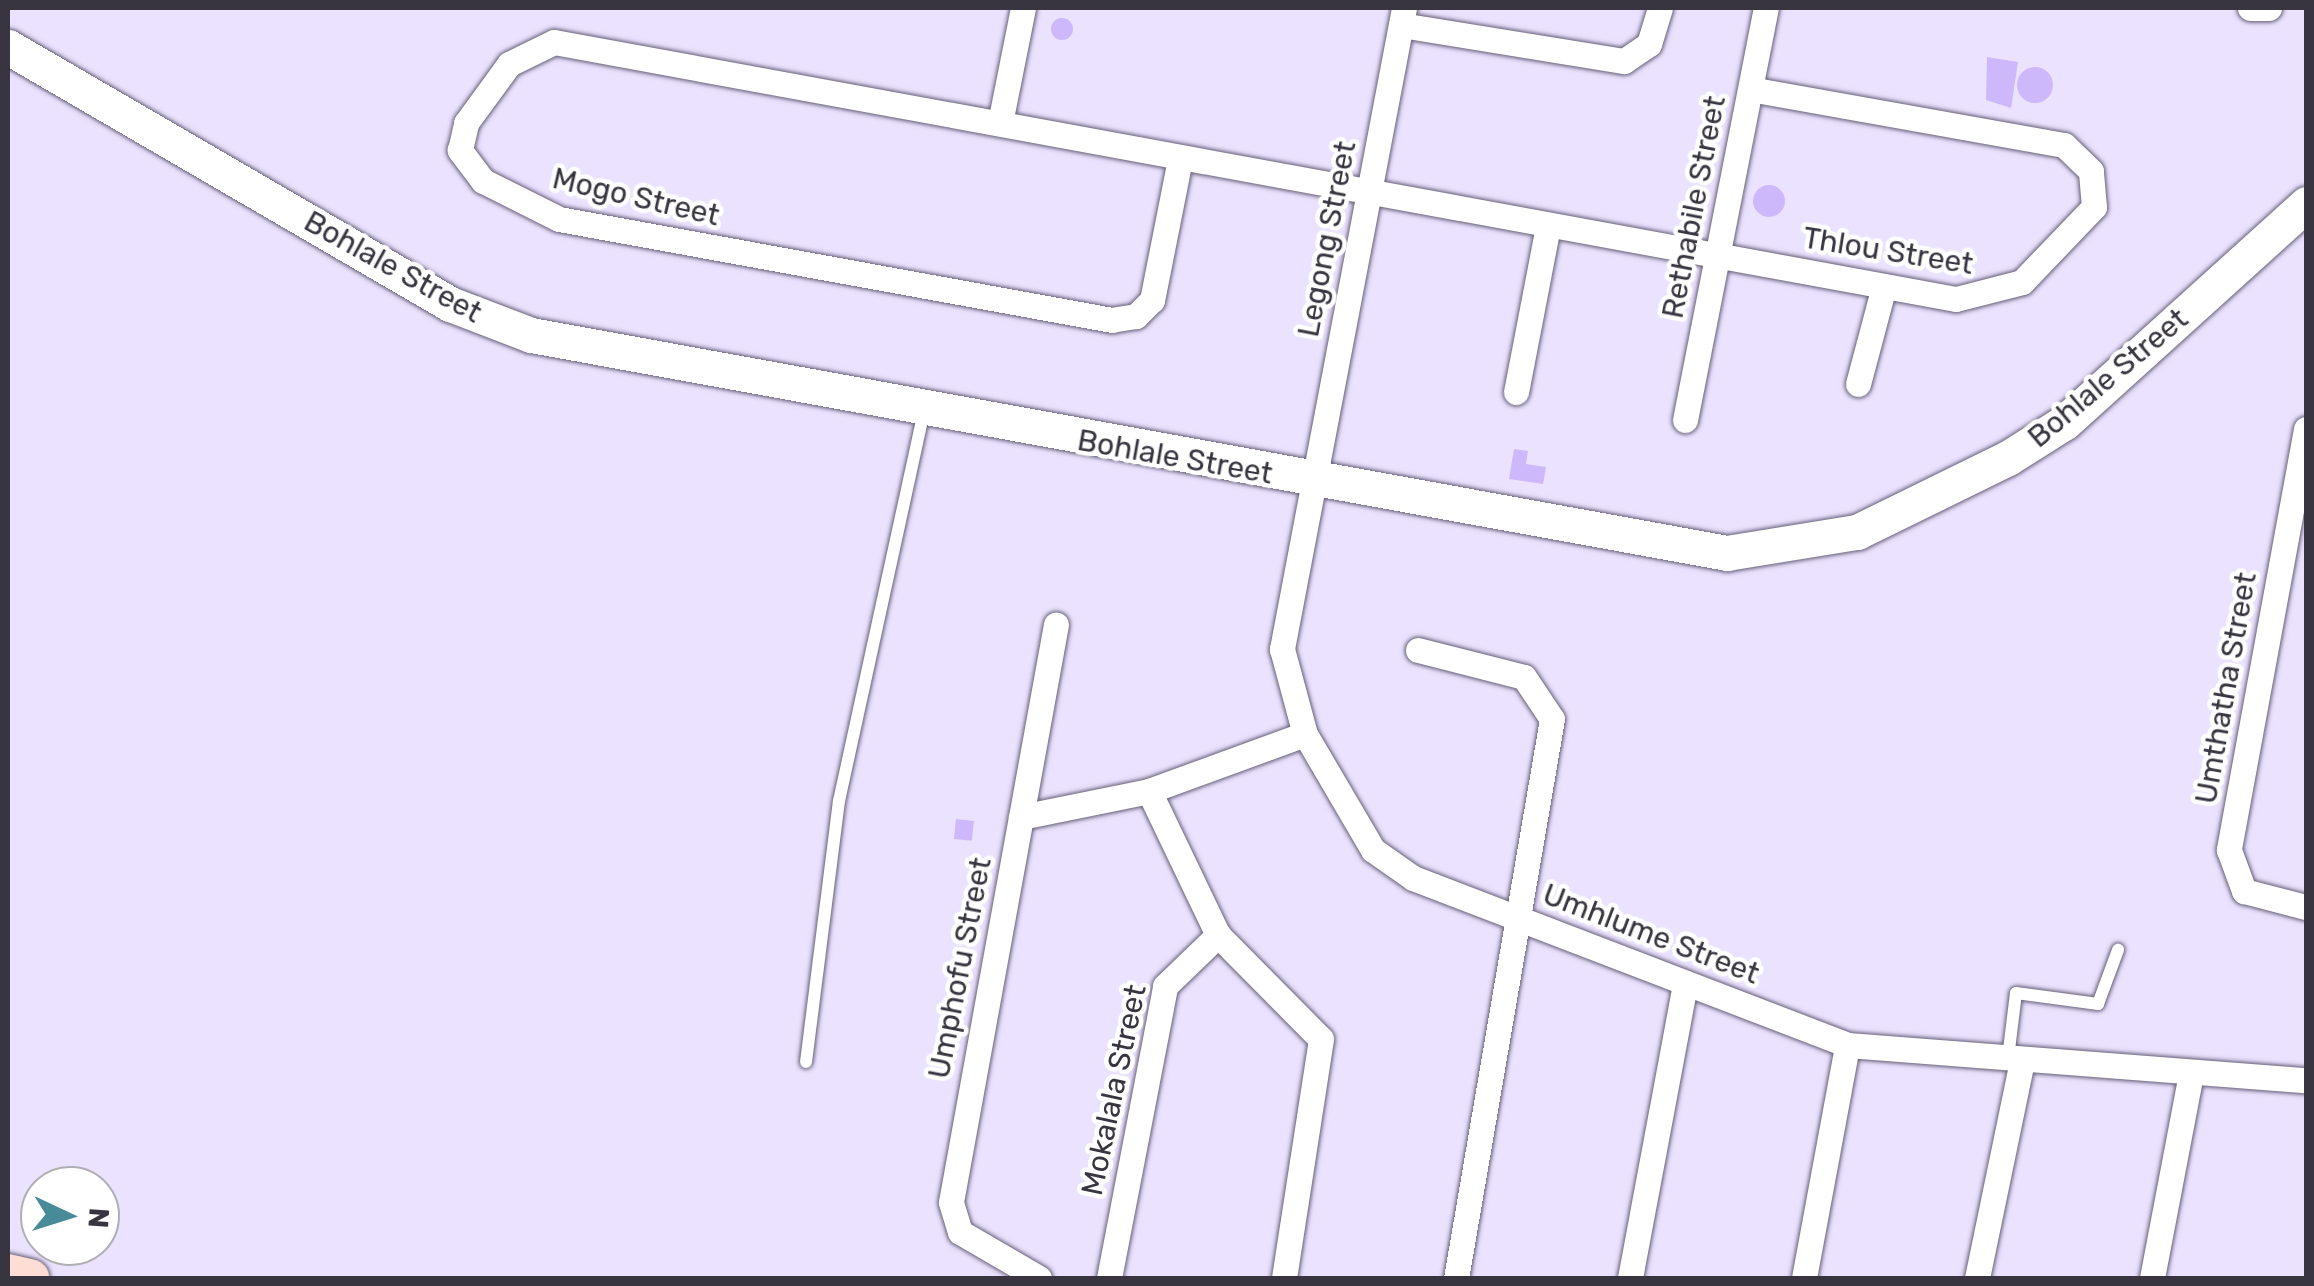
<!DOCTYPE html>
<style>
body{margin:0}
#map{position:relative;width:2314px;height:1286px;overflow:hidden;background:#eae2fe;font-family:Rubik,sans-serif}
div>[style]{position:absolute}
.building>*{inset:0;background:#ceb8fc;transform-origin:0 0}
.round{border-radius:50%}
.roads{filter:drop-shadow(0 0 2px #665f77) drop-shadow(0 0 2px #665f77)}
.lane>*{height:12px;margin:-6px;padding:0 6px;transform-origin:6px;border-radius:6px;background:#fff}
.street>*{height:25px;margin:-12.5px;padding:0 12.5px;transform-origin:12.5px;border-radius:12.5px;background:#fff}
.secondary>*{height:35px;margin:-17.5px;padding:0 17.5px;transform-origin:17.5px;border-radius:17.5px;background:#fff}
.primary>*{height:38px;margin:-19px;padding:0 19px;transform-origin:19px;border-radius:19px;background:#fdddd4}
span{translate:-50% -50%;white-space:nowrap;text-align:center;line-height:1.15;-webkit-text-stroke:9px #fff;paint-order:stroke}
.street-label{font-size:30px;color:#383540}
.frame{position:absolute;inset:0;border:10px solid #383540;pointer-events:none}
.north{position:absolute;left:20px;top:1166px;width:100px;height:100px;box-sizing:border-box;background:#fff;border:2px solid #afaeb3;border-radius:50%;rotate:94deg;font-size:28px;font-weight:700;line-height:40px;text-align:center;color:#383540}
.north::after{content:'';display:block;margin:auto;width:35px;height:45px;background:#478b99;clip-path:polygon(50% 0,100% 100%,50% 72%,0 100%)}
</style>
<div id="map">
<div class="building">
<div class="round" style="left:1051px;top:18px;width:22px;height:22px"></div>
<div style="clip-path:polygon(1987px 57px,2018px 62px,2011px 108px,1986px 100px)"></div>
<div class="round" style="left:2017px;top:67px;width:36px;height:36px"></div>
<div class="round" style="left:1753px;top:185px;width:32px;height:32px"></div>
<div style="clip-path:polygon(1514px 449px,1528px 451px,1526px 464px,1546px 467px,1543px 484px,1509px 479px)"></div>
<div style="left:956px;top:819px;width:18px;height:20px;rotate:6deg"></div>
</div>
<div class="roads">
<div class="lane">
<div style="left:2008px;top:1058px;width:65px;rotate:-83deg"></div>
<div style="left:2016px;top:993px;width:83px;rotate:7.6deg"></div>
<div style="left:2098px;top:1004px;width:58px;rotate:-69.7deg"></div>
<div style="left:806px;top:1062px;width:263px;rotate:-82.8deg"></div>
<div style="left:839px;top:801px;width:399px;rotate:-77.7deg"></div>
</div>
<div class="street">
<div style="left:1404px;top:8px;width:653px;rotate:100.78deg"></div>
<div style="left:1282px;top:649px;width:88px;rotate:74.9deg"></div>
<div style="left:1305px;top:734px;width:134px;rotate:59.6deg"></div>
<div style="left:1373px;top:850px;width:49px;rotate:35deg"></div>
<div style="left:1413px;top:878px;width:465px;rotate:21deg"></div>
<div style="left:1847px;top:1045px;width:460px;rotate:4.4deg"></div>
<div style="left:2250px;top:8px;width:19px"></div>
<div style="left:1401px;top:25px;width:226px;rotate:9.2deg"></div>
<div style="left:1624px;top:61px;width:30px;rotate:-34deg"></div>
<div style="left:1649px;top:44px;width:38px;rotate:-73deg"></div>
<div style="left:1000px;top:123px;width:117px;rotate:-78.7deg"></div>
<div style="left:1180px;top:159px;width:144px;rotate:101.2deg"></div>
<div style="left:1152px;top:300px;width:23px;rotate:135deg"></div>
<div style="left:1136px;top:316px;width:24px;rotate:171deg"></div>
<div style="left:1112px;top:320px;width:562px;rotate:-169.65deg"></div>
<div style="left:559px;top:219px;width:85px;rotate:-153.4deg"></div>
<div style="left:483px;top:181px;width:39px;rotate:-127deg"></div>
<div style="left:460px;top:150px;width:28px;rotate:-77deg"></div>
<div style="left:466px;top:123px;width:73px;rotate:-53.9deg"></div>
<div style="left:509px;top:64px;width:50px;rotate:-26.1deg"></div>
<div style="left:554px;top:42px;width:1425px;rotate:10.39deg"></div>
<div style="left:1956px;top:299px;width:68px;rotate:-14.4deg"></div>
<div style="left:2022px;top:282px;width:104px;rotate:-46.2deg"></div>
<div style="left:2094px;top:207px;width:36px;rotate:-95deg"></div>
<div style="left:2091px;top:171px;width:37px;rotate:-136deg"></div>
<div style="left:2064px;top:145px;width:318px;rotate:-169.9deg"></div>
<div style="left:1858px;top:384px;width:101px;rotate:-75.1deg"></div>
<div style="left:1516px;top:392px;width:169px;rotate:-79.1deg"></div>
<div style="left:1685px;top:420px;width:420px;rotate:-78.9deg"></div>
<div style="left:2306px;top:429px;width:428px;rotate:100.4deg"></div>
<div style="left:2229px;top:850px;width:44px;rotate:69.9deg"></div>
<div style="left:2244px;top:891px;width:64px;rotate:14.5deg"></div>
<div style="left:1418px;top:650px;width:109px;rotate:14.3deg"></div>
<div style="left:1524px;top:677px;width:50px;rotate:56.3deg"></div>
<div style="left:1552px;top:719px;width:567px;rotate:99.74deg"></div>
<div style="left:1149px;top:791px;width:160px;rotate:64.4deg"></div>
<div style="left:1218px;top:935px;width:146px;rotate:45.3deg"></div>
<div style="left:1321px;top:1039px;width:242px;rotate:98.8deg"></div>
<div style="left:1021px;top:817px;width:131px;rotate:-11.5deg"></div>
<div style="left:1149px;top:791px;width:166px;rotate:-20.1deg"></div>
<div style="left:1039px;top:1278px;width:91px;rotate:-149.8deg"></div>
<div style="left:960px;top:1232px;width:31px;rotate:-107deg"></div>
<div style="left:951px;top:1202px;width:587px;rotate:-79.7deg"></div>
<div style="left:1109px;top:1278px;width:297px;rotate:-79.1deg"></div>
<div style="left:1165px;top:986px;width:74px;rotate:-43.9deg"></div>
<div style="left:1630px;top:1278px;width:300px;rotate:-79.4deg"></div>
<div style="left:1804px;top:1278px;width:237px;rotate:-79.5deg"></div>
<div style="left:1977px;top:1278px;width:222px;rotate:-78.3deg"></div>
<div style="left:2152px;top:1278px;width:209px;rotate:-79.2deg"></div>
</div>
<div class="secondary">
<div style="left:8px;top:47px;width:511px;rotate:30.18deg"></div>
<div style="left:450px;top:304px;width:87px;rotate:20.9deg"></div>
<div style="left:531px;top:335px;width:1216px;rotate:10.33deg"></div>
<div style="left:1727px;top:553px;width:132px;rotate:-9.2deg"></div>
<div style="left:1857px;top:532px;width:168px;rotate:-26.1deg"></div>
<div style="left:2008px;top:458px;width:67px;rotate:-32.3deg"></div>
<div style="left:2065px;top:422px;width:325px;rotate:-42.1deg"></div>
</div>
<div class="primary">
<div style="left:8px;top:1273px;width:23px;rotate:13deg"></div>
</div>
</div>
<div class="street-label">
<span style="left:636px;top:197px;rotate:13deg">Mogo Street</span>
<span style="left:1694px;top:207px;rotate:-79deg">Rethabile Street</span>
<span style="left:1327px;top:239px;rotate:-79deg">Legong Street</span>
<span style="left:1888px;top:251px;rotate:9deg">Thlou Street</span>
<span style="left:393px;top:267px;rotate:29deg">Bohlale Street</span>
<span style="left:2108px;top:378px;rotate:-40deg">Bohlale Street</span>
<span style="left:1175px;top:457px;rotate:10deg">Bohlale Street</span>
<span style="left:2226px;top:688px;rotate:-80deg">Umthatha Street</span>
<span style="left:1651px;top:934px;rotate:21deg">Umhlume Street</span>
<span style="left:960px;top:968px;rotate:-79deg">Umphofu Street</span>
<span style="left:1114px;top:1090px;rotate:-78deg">Mokalala Street</span>
</div>
<div class="frame"></div>
<div class="north">N</div>
</div>
